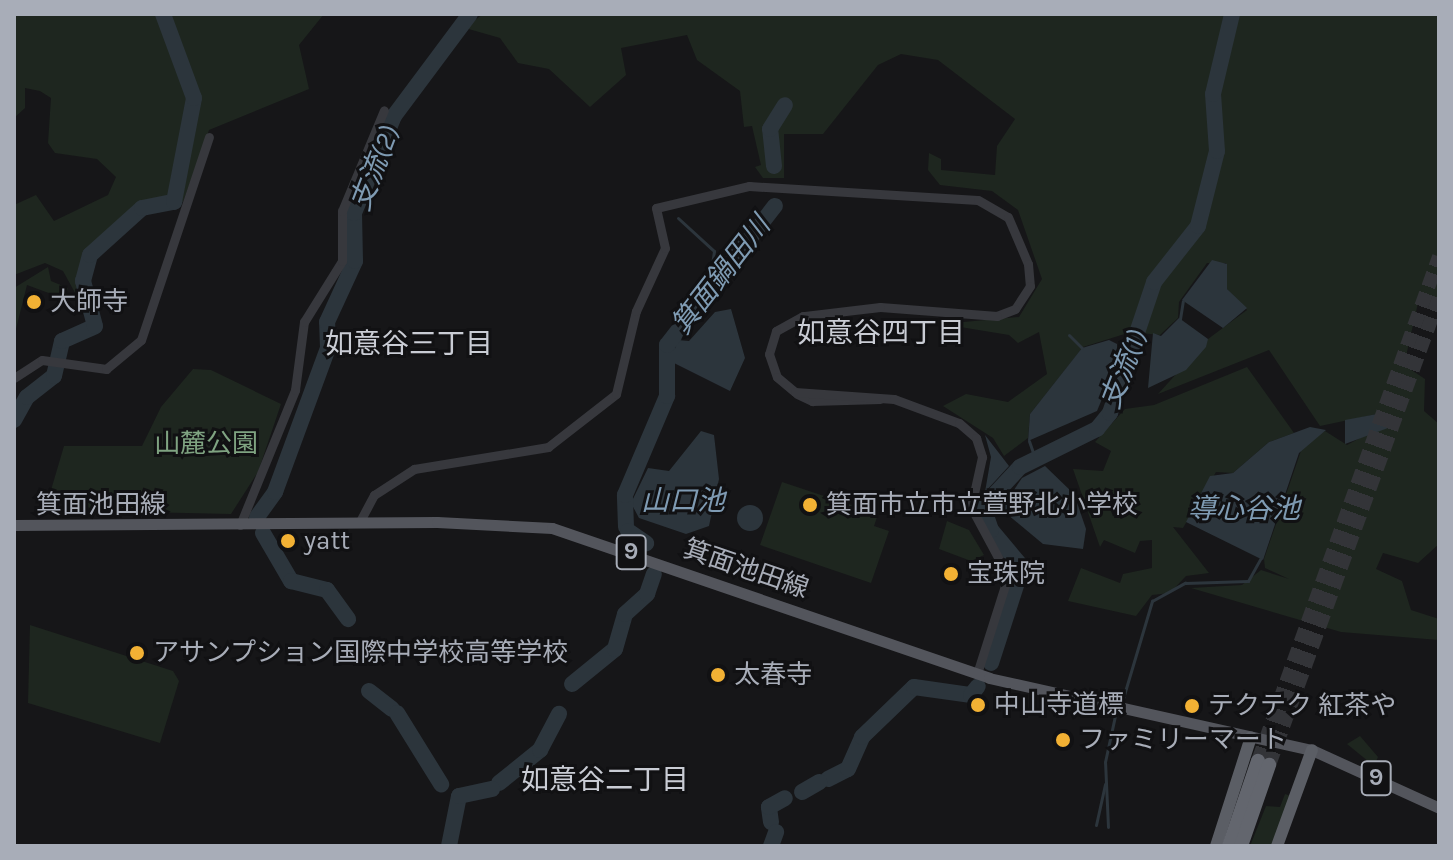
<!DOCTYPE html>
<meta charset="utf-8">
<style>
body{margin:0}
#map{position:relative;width:1453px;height:860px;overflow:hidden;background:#161618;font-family:Karla,"Noto Sans JP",sans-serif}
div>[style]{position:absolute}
.green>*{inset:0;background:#1e261f}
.water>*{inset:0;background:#2c353c}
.round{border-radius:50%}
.stream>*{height:3px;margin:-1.5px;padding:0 1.5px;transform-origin:1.5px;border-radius:1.5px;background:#2c353c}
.river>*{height:16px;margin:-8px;padding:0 8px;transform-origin:8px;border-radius:8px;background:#2c353c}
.motorway-tunnel>*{height:14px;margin-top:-7px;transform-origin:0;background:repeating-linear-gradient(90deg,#333438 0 14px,transparent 0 21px)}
.tertiary>*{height:9px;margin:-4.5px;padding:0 4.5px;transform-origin:4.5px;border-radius:4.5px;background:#37383d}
.primary>*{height:11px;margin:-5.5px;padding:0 5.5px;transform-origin:5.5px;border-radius:5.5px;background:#53555c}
.trunk>*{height:12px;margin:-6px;padding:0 6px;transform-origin:6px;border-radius:6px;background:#5b5e65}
.motorway>*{height:14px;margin:-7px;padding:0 7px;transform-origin:7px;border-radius:7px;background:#63666e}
.dots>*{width:22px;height:22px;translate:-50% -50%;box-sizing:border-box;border:4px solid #111113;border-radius:50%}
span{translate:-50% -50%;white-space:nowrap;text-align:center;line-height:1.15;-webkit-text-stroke:6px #111113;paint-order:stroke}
.shield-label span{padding:2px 6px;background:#111113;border:2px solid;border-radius:6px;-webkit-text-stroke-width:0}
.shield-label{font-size:24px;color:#a8adb8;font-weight:700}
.poi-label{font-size:26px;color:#a8adb8}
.left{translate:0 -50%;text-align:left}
.park-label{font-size:26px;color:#7fa381}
.street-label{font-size:26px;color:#a8adb8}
.water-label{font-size:28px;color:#7f9bb3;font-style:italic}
.neighbourhood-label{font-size:28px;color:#c9ccd4}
.frame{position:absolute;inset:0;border:16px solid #a8adb8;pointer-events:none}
</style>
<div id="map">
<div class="green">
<div style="clip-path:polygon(14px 14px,324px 14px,299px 45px,309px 89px,209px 130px,183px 202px,141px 203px,131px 222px,89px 250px,79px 284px,90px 320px,63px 271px,45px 263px,14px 275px,14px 205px,36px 195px,54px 221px,108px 195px,116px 177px,97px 159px,55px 153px,48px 143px,51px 98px,40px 91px,25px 88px,25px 108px,14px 118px)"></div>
<div style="clip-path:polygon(483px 14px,1439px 14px,1439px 310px,1418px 303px,1404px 365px,1425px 379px,1424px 411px,1439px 424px,1439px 544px,1418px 563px,1383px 553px,1376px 569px,1402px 581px,1411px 610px,1439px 619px,1439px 640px,1341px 632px,1191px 588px,1242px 585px,1261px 570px,1289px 579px,1265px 568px,1264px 559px,1304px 442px,1325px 431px,1347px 445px,1388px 423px,1377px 414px,1320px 426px,1269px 350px,1158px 394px,1208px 339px,1247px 310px,1227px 289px,1226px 263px,1207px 263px,1179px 302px,1178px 318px,1160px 335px,1131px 332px,1083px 347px,1030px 414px,1028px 438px,1004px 456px,993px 438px,943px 406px,966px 394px,1008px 402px,1047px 374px,1039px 332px,1018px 343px,1009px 335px,942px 324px,1019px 317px,1042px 279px,1018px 210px,992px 191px,940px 185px,928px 170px,929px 153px,941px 159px,941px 170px,995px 175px,997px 146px,1015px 119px,938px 60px,901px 54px,878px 65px,823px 134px,784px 134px,784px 178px,763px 178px,755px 167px,761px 165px,752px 126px,744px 127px,740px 91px,697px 60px,687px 35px,621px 48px,626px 75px,590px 107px,549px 69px,518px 63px,500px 38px,465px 28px)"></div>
<div style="clip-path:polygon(48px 267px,51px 281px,68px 288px,65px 299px,27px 285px,14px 337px,14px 288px)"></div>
<div style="clip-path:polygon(1247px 367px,1294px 433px,1269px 442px,1233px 473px,1216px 472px,1183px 528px,1173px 527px,1209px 573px,1186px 576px,1170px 593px,1152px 595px,1136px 616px,1068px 601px,1081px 568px,1120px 583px,1123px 574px,1152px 568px,1152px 540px,1140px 541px,1135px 553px,1104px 540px,1100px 547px,1073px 469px,1103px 471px,1111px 451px,1095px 442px,1125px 409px,1154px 405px)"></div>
<div style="clip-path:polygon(193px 369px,211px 370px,281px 404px,258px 472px,231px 514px,96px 511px,51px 490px,64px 446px,142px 446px,161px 407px)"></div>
<div style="clip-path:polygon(782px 482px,878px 514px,874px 526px,889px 531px,871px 583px,760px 545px)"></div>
<div style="clip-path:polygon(947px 521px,969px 530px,984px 555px,971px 561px,939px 549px)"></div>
<div style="clip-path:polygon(30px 625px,173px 671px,179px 681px,160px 743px,28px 703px)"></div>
<div style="clip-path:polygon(1360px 736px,1378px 757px,1374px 766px,1347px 744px)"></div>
<div style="clip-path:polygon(1285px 794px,1291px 796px,1274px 846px,1250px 846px,1266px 806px,1280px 807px)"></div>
</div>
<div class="water">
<div style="clip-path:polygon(1212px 260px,1227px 264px,1227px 289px,1247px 308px,1223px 328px,1182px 300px)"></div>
<div style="clip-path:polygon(731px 309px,745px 358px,730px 391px,672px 362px,677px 340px,689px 341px,715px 312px)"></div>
<div style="clip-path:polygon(1179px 318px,1208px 339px,1206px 347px,1186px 370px,1148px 388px,1153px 333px,1161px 336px)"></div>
<div style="clip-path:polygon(1109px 340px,1117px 344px,1118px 360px,1097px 411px,1028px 441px,1030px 414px,1082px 348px)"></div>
<div style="clip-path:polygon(1377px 414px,1388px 428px,1345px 444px,1345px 420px)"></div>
<div style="clip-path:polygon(1310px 427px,1326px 430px,1299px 453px,1263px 560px,1186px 522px,1210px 476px,1233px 473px,1269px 442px)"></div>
<div style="clip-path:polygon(701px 431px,714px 435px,719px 479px,709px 526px,686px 534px,639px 518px,631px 503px,648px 468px,669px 471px)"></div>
<div style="clip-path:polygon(985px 435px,1009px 466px,985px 492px,991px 457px)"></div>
<div style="clip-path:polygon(1045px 466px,1074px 494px,1086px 529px,1083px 549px,1043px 544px,1001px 509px,1022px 478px)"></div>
<div class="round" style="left:737px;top:505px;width:26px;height:26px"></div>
</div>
<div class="stream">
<div style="left:678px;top:218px;width:49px;rotate:42.5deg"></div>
<div style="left:714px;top:251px;width:48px;rotate:98.5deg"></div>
<div style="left:1180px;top:319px;width:18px;rotate:-81deg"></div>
<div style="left:1069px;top:335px;width:18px;rotate:45deg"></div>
<div style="left:1029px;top:441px;width:18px;rotate:71deg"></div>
<div style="left:1121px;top:705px;width:109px;rotate:-73.4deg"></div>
<div style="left:1152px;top:601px;width:38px;rotate:-29deg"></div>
<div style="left:1185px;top:583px;width:63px;rotate:-1.8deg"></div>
<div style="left:1248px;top:581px;width:25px;rotate:-61deg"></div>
<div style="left:1096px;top:825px;width:42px;rotate:-77.6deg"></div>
<div style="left:1108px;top:827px;width:65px;rotate:-92.6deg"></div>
<div style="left:1105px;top:762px;width:52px;rotate:-77.8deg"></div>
</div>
<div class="river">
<div style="left:774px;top:166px;width:37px;rotate:-96deg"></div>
<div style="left:770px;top:129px;width:28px;rotate:-58deg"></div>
<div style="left:14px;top:420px;width:26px;rotate:-61deg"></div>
<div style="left:27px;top:397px;width:34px;rotate:-38deg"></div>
<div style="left:54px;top:376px;width:36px;rotate:-77deg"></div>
<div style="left:62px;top:341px;width:36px;rotate:-24deg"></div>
<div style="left:95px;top:326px;width:47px;rotate:-104.9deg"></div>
<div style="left:83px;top:281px;width:27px;rotate:-75deg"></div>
<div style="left:90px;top:255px;width:70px;rotate:-42.1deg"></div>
<div style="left:142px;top:208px;width:33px;rotate:-11deg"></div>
<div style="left:174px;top:202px;width:106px;rotate:-79.1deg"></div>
<div style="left:194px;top:98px;width:90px;rotate:-110.3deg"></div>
<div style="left:257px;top:517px;width:31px;rotate:-54deg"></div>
<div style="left:275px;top:492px;width:153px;rotate:-69.8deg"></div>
<div style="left:328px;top:348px;width:26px;rotate:-92deg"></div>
<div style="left:327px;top:322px;width:67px;rotate:-65.3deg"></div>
<div style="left:355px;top:261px;width:48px;rotate:-91.2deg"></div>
<div style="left:354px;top:213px;width:105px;rotate:-67.6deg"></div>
<div style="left:394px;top:116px;width:127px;rotate:-53.3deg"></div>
<div style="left:626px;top:527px;width:32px;rotate:-92deg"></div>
<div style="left:625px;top:495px;width:108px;rotate:-67deg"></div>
<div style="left:667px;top:396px;width:51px;rotate:-90deg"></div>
<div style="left:667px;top:345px;width:176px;rotate:-52.2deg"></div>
<div style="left:628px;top:531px;width:22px;rotate:34deg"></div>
<div style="left:263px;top:533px;width:56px;rotate:59.7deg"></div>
<div style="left:291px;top:581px;width:37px;rotate:14deg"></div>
<div style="left:327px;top:590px;width:36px;rotate:54deg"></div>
<div style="left:991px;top:663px;width:101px;rotate:-72.1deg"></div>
<div style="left:1022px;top:567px;width:48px;rotate:-130deg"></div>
<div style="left:991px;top:530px;width:24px;rotate:-109deg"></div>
<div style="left:983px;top:507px;width:54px;rotate:-47.2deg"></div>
<div style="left:1020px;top:467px;width:86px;rotate:-26.3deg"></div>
<div style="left:1097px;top:429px;width:21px;rotate:-51deg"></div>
<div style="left:1110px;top:413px;width:138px;rotate:-71.4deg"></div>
<div style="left:1154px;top:282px;width:71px;rotate:-51.8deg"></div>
<div style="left:1198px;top:226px;width:77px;rotate:-75.8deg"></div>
<div style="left:1217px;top:151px;width:57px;rotate:-94deg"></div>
<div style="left:1213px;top:94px;width:82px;rotate:-76.6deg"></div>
<div style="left:572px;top:684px;width:55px;rotate:-39.1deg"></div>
<div style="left:615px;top:649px;width:36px;rotate:-74deg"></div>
<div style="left:625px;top:614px;width:30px;rotate:-42deg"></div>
<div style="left:647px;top:594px;width:21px;rotate:-71deg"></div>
<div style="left:369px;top:691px;width:29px;rotate:38deg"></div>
<div style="left:397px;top:713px;width:84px;rotate:58.2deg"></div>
<div style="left:828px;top:779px;width:22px;rotate:-27deg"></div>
<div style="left:848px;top:769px;width:35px;rotate:-66deg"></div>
<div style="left:862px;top:737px;width:72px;rotate:-43.9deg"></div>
<div style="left:914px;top:687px;width:58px;rotate:8deg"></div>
<div style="left:971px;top:695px;width:11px;rotate:-52deg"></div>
<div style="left:499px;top:783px;width:53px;rotate:-38.8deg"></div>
<div style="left:540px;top:750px;width:41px;rotate:-62.2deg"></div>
<div style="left:802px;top:792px;width:20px;rotate:-30deg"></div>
<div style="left:771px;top:822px;width:15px;rotate:-98deg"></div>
<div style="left:769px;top:807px;width:18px;rotate:-29deg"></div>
<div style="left:449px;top:846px;width:51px;rotate:-78.7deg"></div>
<div style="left:459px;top:796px;width:34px;rotate:-12deg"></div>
<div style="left:771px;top:846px;width:15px;rotate:-70deg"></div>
</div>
<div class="motorway-tunnel">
<div style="left:1258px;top:761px;width:536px;rotate:-70.25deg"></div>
<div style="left:1269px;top:765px;width:497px;rotate:-70deg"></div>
</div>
<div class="tertiary">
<div style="left:14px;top:378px;width:33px;rotate:-33deg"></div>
<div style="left:42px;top:360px;width:65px;rotate:8deg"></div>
<div style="left:106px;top:369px;width:45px;rotate:-39.6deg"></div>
<div style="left:141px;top:340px;width:214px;rotate:-71.5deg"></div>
<div style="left:797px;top:394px;width:17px;rotate:25deg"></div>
<div style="left:812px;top:401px;width:68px;rotate:-1.7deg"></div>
<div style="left:359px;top:523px;width:32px;rotate:-62deg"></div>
<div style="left:374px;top:495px;width:48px;rotate:-33deg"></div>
<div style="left:414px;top:469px;width:136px;rotate:-9.3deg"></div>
<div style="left:548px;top:447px;width:86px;rotate:-37.9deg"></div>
<div style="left:616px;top:394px;width:85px;rotate:-76.5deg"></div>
<div style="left:636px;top:311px;width:69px;rotate:-65.3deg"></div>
<div style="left:665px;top:248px;width:41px;rotate:-102.7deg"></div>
<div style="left:656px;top:208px;width:96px;rotate:-13.3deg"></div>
<div style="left:749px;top:186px;width:229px;rotate:3.5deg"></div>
<div style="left:978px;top:200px;width:34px;rotate:30deg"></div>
<div style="left:1008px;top:217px;width:51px;rotate:66.9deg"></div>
<div style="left:1028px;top:264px;width:22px;rotate:85deg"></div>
<div style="left:1030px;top:286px;width:27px;rotate:123deg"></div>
<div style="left:1015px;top:309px;width:19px;rotate:159deg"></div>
<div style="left:997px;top:316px;width:117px;rotate:-175.6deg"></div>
<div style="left:880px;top:307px;width:78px;rotate:173.3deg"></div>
<div style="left:803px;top:316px;width:31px;rotate:151deg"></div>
<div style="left:776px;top:331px;width:24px;rotate:107deg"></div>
<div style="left:769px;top:354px;width:24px;rotate:71deg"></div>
<div style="left:777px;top:377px;width:23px;rotate:40deg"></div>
<div style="left:795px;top:392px;width:99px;rotate:4deg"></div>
<div style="left:894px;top:399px;width:69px;rotate:20.3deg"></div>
<div style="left:959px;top:423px;width:23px;rotate:41deg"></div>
<div style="left:976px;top:438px;width:20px;rotate:72deg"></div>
<div style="left:982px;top:457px;width:51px;rotate:102.4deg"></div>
<div style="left:971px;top:507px;width:78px;rotate:61.8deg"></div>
<div style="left:1008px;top:576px;width:103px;rotate:107.6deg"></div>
<div style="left:240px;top:525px;width:146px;rotate:-67.8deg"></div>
<div style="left:295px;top:390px;width:69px;rotate:-82.5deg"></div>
<div style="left:304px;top:322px;width:72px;rotate:-58.1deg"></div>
<div style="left:342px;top:261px;width:50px;rotate:-90deg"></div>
<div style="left:342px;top:211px;width:109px;rotate:-67.4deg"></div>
</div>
<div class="primary">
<div style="left:14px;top:525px;width:423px;rotate:-0.4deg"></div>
<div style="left:437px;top:522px;width:115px;rotate:3deg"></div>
<div style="left:552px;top:528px;width:462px;rotate:18.9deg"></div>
<div style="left:989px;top:678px;width:331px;rotate:12.6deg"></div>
<div style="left:1312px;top:750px;width:140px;rotate:24.5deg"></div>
</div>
<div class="trunk">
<div style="left:1216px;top:846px;width:114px;rotate:-72.2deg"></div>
<div style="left:1277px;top:846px;width:102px;rotate:-70deg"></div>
</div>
<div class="motorway">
<div style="left:1229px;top:846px;width:90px;rotate:-71.2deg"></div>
<div style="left:1241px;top:846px;width:86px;rotate:-70.9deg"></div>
</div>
<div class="dots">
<div style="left:34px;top:302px;background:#f2b134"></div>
<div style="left:810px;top:505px;background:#f2b134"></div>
<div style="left:288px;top:541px;background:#f2b134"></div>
<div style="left:951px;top:574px;background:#f2b134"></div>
<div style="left:137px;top:653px;background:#f2b134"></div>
<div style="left:718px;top:675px;background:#f2b134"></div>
<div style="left:978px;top:705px;background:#f2b134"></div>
<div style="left:1192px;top:706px;background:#f2b134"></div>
<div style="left:1063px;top:740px;background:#f2b134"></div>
</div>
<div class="shield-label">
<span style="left:631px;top:552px">9</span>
<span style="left:1376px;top:778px">9</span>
</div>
<div class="poi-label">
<span class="left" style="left:50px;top:302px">大師寺</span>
<span class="left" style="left:826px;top:505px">箕面市立市立萱野北小学校</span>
<span class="left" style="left:304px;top:541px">yatt</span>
<span class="left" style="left:967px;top:574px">宝珠院</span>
<span class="left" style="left:153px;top:653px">アサンプション国際中学校高等学校</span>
<span class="left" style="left:734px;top:675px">太春寺</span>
<span class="left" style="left:994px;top:705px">中山寺道標</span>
<span class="left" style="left:1208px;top:706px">テクテク 紅茶や</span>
<span class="left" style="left:1079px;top:740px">ファミリーマート</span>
</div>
<div class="park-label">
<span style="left:206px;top:444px">山麓公園</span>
</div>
<div class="street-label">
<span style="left:101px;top:505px">箕面池田線</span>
<span style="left:746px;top:569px;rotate:19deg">箕面池田線</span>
</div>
<div class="water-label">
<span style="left:375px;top:168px;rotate:-69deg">支流(2)</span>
<span style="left:721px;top:275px;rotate:-52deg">箕面鍋田川</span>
<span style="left:1124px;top:369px;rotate:-69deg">支流(1)</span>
<span style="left:683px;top:501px">山口池</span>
<span style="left:1244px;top:509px">導心谷池</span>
</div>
<div class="neighbourhood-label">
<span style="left:881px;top:333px">如意谷四丁目</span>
<span style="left:409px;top:344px">如意谷三丁目</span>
<span style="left:605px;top:780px">如意谷二丁目</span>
</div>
<div class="frame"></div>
</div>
